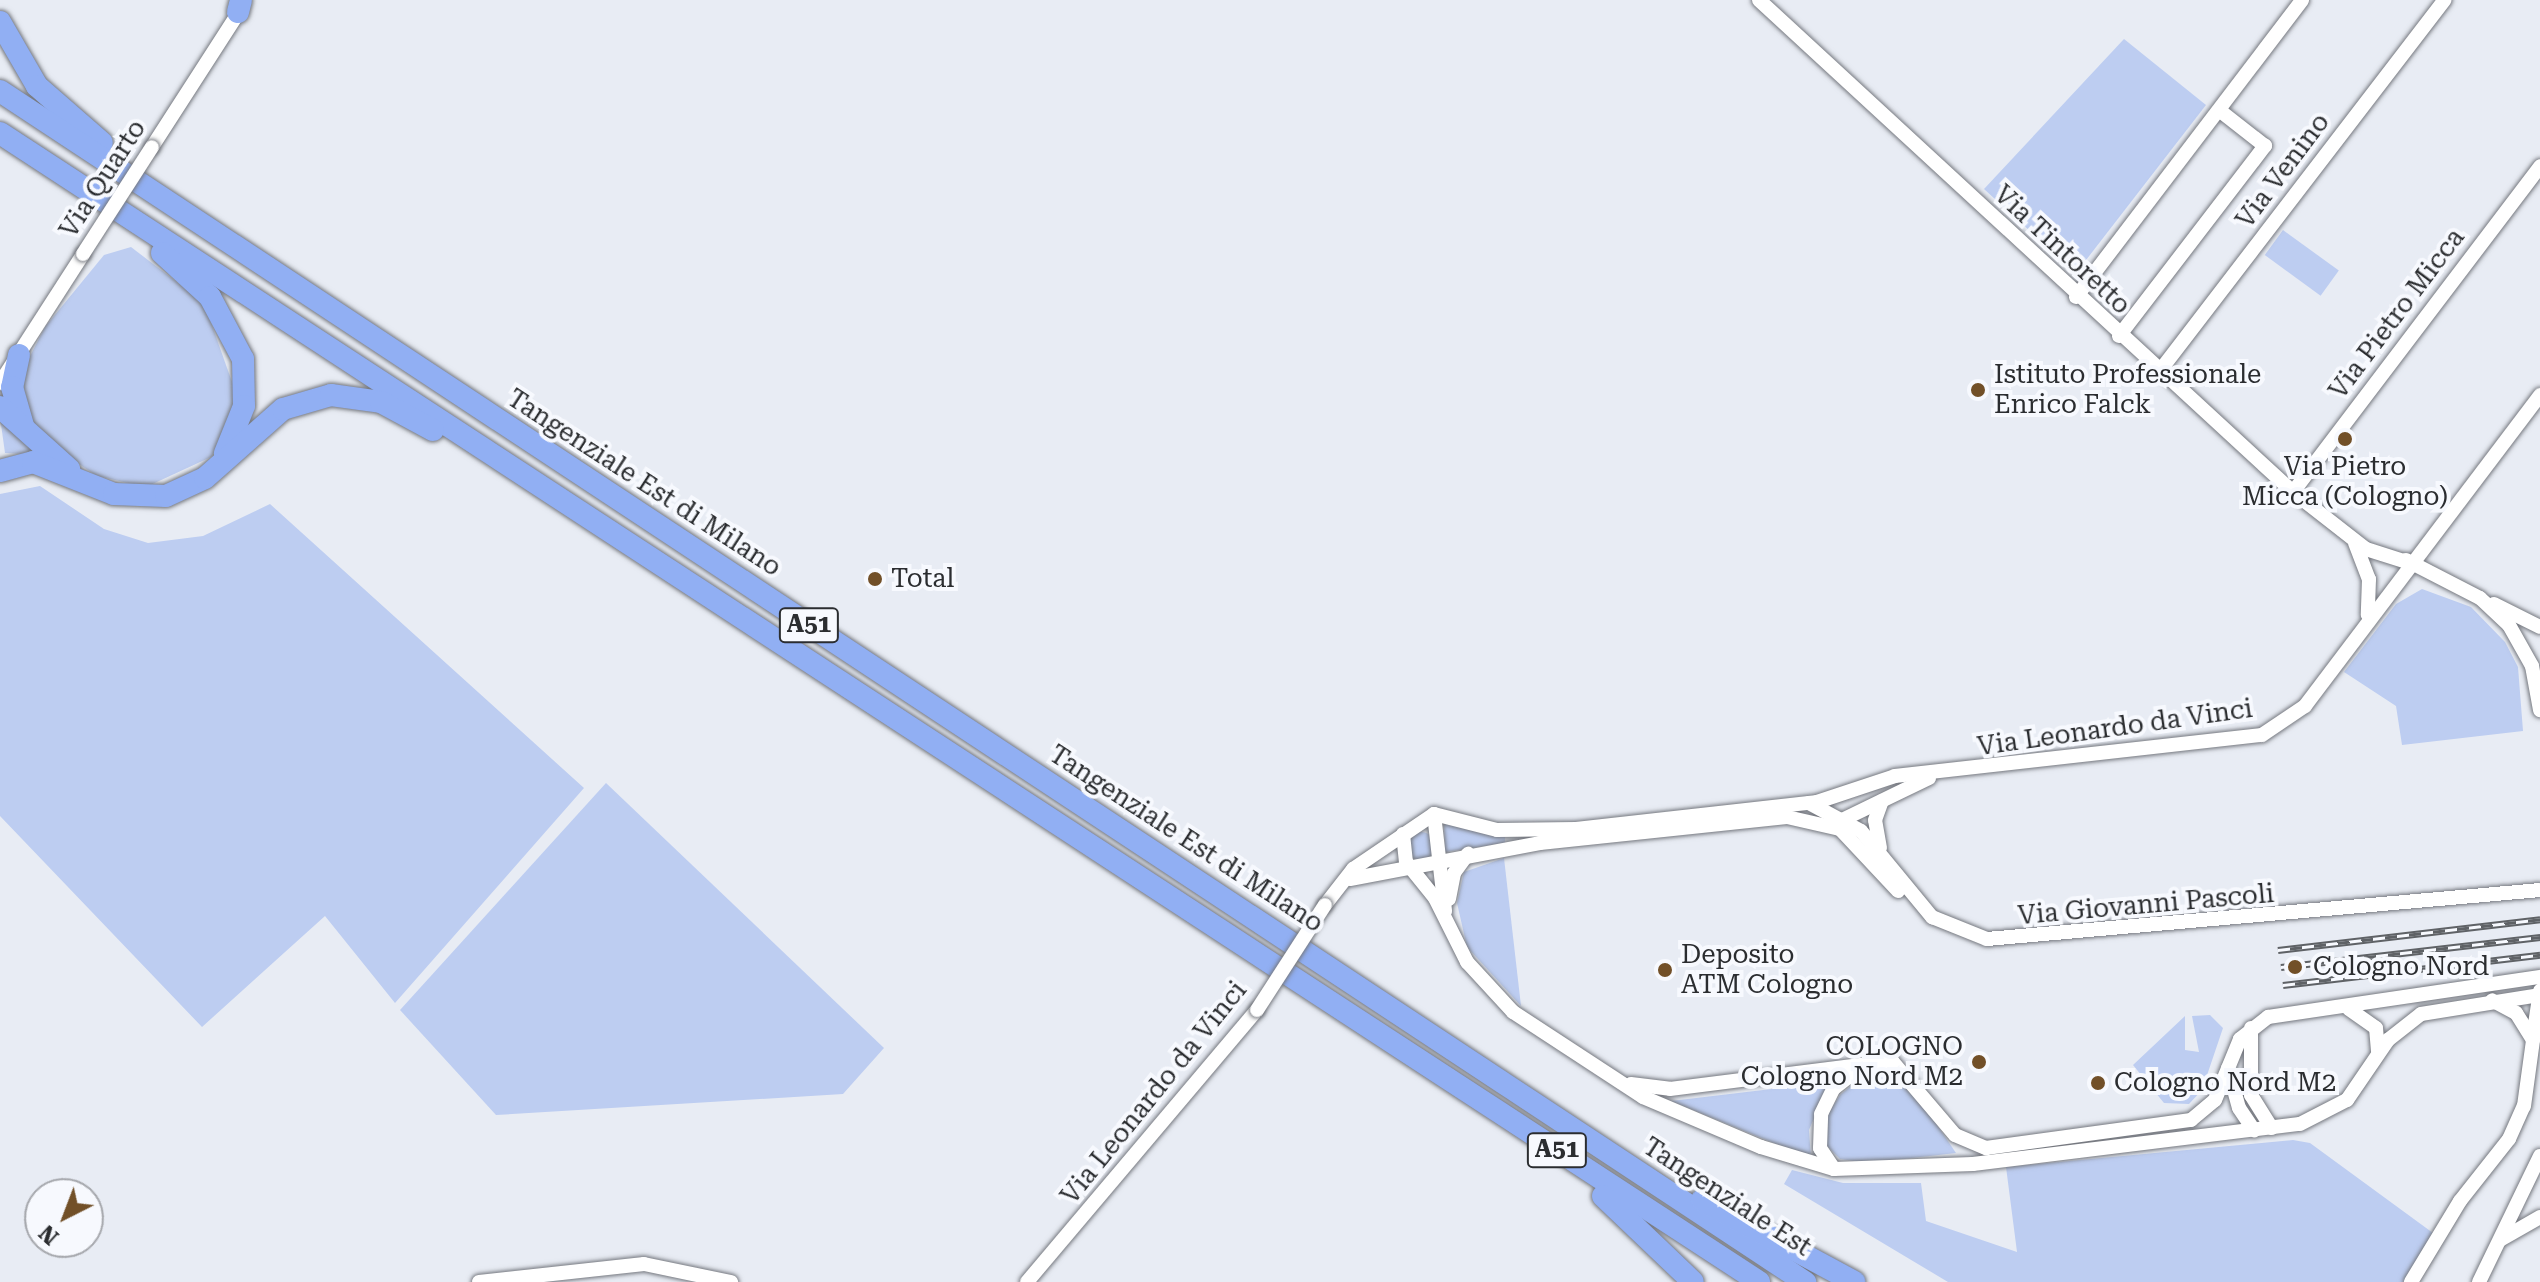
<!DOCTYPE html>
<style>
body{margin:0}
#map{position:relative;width:2540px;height:1282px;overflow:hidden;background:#e8ecf4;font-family:"Roboto Serif",serif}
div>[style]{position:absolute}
.green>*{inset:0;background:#bdcdf1;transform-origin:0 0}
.round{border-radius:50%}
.roads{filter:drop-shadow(0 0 2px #75787f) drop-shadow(0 0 2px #75787f)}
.minor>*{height:14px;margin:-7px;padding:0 7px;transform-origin:7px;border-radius:7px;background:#fff}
.highway>*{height:22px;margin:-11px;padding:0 11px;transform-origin:11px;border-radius:11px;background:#91aff3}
.rail>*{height:7px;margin-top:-3.5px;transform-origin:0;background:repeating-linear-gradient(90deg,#f7f9fe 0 12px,#5f6266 0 24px);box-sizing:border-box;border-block:2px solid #5f6266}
.bridges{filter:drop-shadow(0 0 2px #75787f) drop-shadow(0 0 2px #75787f)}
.minor-bridge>*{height:14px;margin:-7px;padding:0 7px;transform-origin:7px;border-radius:7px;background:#fff}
.dots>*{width:22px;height:22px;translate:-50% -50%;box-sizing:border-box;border:4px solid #f7f9fe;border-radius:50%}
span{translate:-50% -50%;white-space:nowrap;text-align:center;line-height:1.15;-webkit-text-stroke:8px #f7f9fe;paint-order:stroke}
.shield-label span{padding:2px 6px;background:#f7f9fe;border:2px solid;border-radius:6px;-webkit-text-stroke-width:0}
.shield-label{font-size:24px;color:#2b2d30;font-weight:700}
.street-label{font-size:26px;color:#2b2d30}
.poi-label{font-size:26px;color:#2b2d30}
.left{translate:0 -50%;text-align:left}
.right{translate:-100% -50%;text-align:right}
.north{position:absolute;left:24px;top:1178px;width:80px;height:80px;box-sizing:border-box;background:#f7f9fe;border:2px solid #a5a7ac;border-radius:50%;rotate:222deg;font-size:22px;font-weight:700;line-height:32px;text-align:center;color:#2b2d30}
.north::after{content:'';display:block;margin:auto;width:28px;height:36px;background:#725028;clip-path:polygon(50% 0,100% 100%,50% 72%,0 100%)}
</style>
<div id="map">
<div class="green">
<div style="clip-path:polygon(2124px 39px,2206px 105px,2076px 273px,1984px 189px)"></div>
<div style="left:2283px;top:230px;width:69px;height:31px;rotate:36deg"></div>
<div style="clip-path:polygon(131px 247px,204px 303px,237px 396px,228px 432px,211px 457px,146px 487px,97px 476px,70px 458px,36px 426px,21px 399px,25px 366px,45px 327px,104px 255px)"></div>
<div style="clip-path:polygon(0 417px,39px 455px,5px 453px)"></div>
<div style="clip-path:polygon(40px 486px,104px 529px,148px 543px,203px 536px,270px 504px,584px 788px,395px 1003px,325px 916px,202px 1027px,0 816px,0 494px)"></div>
<div style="clip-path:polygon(2422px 589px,2471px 607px,2505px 642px,2518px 667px,2523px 731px,2402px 745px,2396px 706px,2344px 672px,2396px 604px)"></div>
<div style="clip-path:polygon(606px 783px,884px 1048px,843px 1094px,496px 1115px,400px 1010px)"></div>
<div style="clip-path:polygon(1453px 820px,1505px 837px,1505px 843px,1445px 852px,1444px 821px)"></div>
<div class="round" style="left:1407px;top:832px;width:28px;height:28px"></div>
<div style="clip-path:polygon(1504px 858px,1521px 1006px,1467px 947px,1457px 903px,1464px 872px)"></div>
<div style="clip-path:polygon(2210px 1015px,2223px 1028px,2202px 1090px,2189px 1104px,2164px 1103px,2133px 1065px,2185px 1016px,2185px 1050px,2199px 1052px,2192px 1016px)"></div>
<div style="clip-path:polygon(1886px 1073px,1907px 1081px,1956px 1153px,1868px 1163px,1840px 1159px,1826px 1145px,1828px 1114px,1840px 1095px,1863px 1076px)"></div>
<div style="clip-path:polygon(1829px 1082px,1809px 1130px,1811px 1158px,1671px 1101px)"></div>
<div style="clip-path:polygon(2293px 1140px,2310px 1143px,2433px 1233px,2403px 1282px,1948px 1282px,1784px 1184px,1792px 1170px,1843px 1183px,1921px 1183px,1926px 1221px,2017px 1252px,2006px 1167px)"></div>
</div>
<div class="roads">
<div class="minor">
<div style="left:1759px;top:0;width:726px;rotate:42.66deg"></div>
<div style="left:2293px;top:492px;width:93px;rotate:38deg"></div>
<div style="left:2366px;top:549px;width:49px;rotate:17.7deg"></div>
<div style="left:152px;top:147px;width:168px;rotate:-57.2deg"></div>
<div style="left:2076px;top:297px;width:373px;rotate:-52.7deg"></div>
<div style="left:2119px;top:336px;width:240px;rotate:-52.5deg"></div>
<div style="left:2265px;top:146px;width:58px;rotate:-142deg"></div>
<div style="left:2159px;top:372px;width:469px;rotate:-52.5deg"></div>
<div style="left:0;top:383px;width:153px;rotate:-57.2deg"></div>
<div style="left:2293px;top:492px;width:409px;rotate:-52.8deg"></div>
<div style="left:2355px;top:543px;width:39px;rotate:69deg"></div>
<div style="left:2369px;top:579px;width:36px;rotate:92deg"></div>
<div style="left:2406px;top:560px;width:83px;rotate:27.2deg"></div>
<div style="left:2480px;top:598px;width:40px;rotate:43deg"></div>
<div style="left:2509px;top:625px;width:47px;rotate:60.7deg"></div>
<div style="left:2532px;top:666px;width:45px;rotate:79.7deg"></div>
<div style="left:2494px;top:604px;width:51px;rotate:26.6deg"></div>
<div style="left:1809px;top:803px;width:59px;rotate:28.3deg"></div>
<div style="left:1861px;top:831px;width:112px;rotate:50.5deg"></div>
<div style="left:1932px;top:917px;width:59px;rotate:21.8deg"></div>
<div style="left:1987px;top:939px;width:555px;rotate:-5.06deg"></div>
<div style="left:1434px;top:814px;width:98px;rotate:83.5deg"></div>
<div style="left:1840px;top:821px;width:99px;rotate:-25.8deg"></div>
<div style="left:1403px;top:834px;width:28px;rotate:84deg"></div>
<div style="left:1406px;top:862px;width:46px;rotate:51.1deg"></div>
<div style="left:1435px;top:898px;width:72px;rotate:63.4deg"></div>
<div style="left:1467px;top:962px;width:68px;rotate:47.4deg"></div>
<div style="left:1513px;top:1012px;width:155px;rotate:33.2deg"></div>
<div style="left:1643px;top:1097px;width:128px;rotate:23deg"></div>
<div style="left:1761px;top:1147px;width:76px;rotate:16.8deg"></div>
<div style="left:1834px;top:1169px;width:139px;rotate:-2.1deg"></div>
<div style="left:1973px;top:1164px;width:329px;rotate:-7deg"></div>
<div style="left:2300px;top:1124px;width:53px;rotate:-27.1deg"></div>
<div style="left:2347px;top:1100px;width:73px;rotate:-55.7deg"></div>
<div style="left:2388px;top:1040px;width:42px;rotate:-38.2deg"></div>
<div style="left:2421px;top:1014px;width:121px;rotate:-9.1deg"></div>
<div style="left:1880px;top:848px;width:28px;rotate:-100deg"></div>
<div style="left:1875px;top:820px;width:20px;rotate:-70deg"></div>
<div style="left:1350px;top:879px;width:193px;rotate:-10.7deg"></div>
<div style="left:1540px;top:843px;width:248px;rotate:-6deg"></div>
<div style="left:1787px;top:817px;width:54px;rotate:12.8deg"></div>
<div style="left:1840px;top:829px;width:85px;rotate:46.9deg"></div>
<div style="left:1449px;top:899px;width:26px;rotate:-79deg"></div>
<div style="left:1454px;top:873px;width:24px;rotate:-54deg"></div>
<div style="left:1325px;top:905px;width:46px;rotate:-52.1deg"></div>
<div style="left:1353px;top:869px;width:98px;rotate:-34.2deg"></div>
<div style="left:1434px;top:814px;width:65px;rotate:14.3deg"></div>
<div style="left:1497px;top:830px;width:79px;rotate:-0.7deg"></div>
<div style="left:1576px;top:829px;width:243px;rotate:-6.4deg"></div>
<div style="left:1817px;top:802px;width:82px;rotate:-18.4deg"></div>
<div style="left:1895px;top:776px;width:369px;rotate:-6.4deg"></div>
<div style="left:2262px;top:735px;width:52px;rotate:-34deg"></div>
<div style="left:2305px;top:706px;width:390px;rotate:-52.9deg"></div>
<div style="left:2349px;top:1009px;width:33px;rotate:35deg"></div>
<div style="left:2376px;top:1028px;width:25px;rotate:85deg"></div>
<div style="left:2251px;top:1028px;width:67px;rotate:90deg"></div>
<div style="left:2251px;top:1095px;width:39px;rotate:58deg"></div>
<div style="left:2533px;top:1037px;width:47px;rotate:-81.3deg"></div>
<div style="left:2228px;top:1068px;width:41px;rotate:74.6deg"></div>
<div style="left:2239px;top:1108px;width:27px;rotate:56deg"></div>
<div style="left:1631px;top:1084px;width:39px;rotate:7deg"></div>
<div style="left:1670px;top:1089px;width:224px;rotate:-7.2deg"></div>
<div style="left:1892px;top:1061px;width:97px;rotate:49.6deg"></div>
<div style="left:1955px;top:1135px;width:34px;rotate:23deg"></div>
<div style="left:1986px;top:1148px;width:207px;rotate:-7.8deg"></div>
<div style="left:2191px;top:1120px;width:31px;rotate:-40deg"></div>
<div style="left:2215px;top:1100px;width:66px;rotate:-67.7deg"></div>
<div style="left:2240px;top:1039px;width:36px;rotate:-38deg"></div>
<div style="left:2268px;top:1017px;width:275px;rotate:-8.4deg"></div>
<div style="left:1834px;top:1169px;width:25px;rotate:-124deg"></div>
<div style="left:1820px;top:1148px;width:34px;rotate:-88deg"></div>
<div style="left:1821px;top:1114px;width:28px;rotate:-64deg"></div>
<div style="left:1833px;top:1089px;width:33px;rotate:-38deg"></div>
<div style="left:2500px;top:1240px;width:46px;rotate:-29.9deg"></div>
<div style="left:479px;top:1282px;width:166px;rotate:-6.2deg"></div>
<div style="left:644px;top:1264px;width:89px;rotate:11.7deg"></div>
<div style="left:1027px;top:1282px;width:356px;rotate:-49.8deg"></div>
<div style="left:2411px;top:1282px;width:95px;rotate:-58.8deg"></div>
<div style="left:2460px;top:1201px;width:79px;rotate:-51.7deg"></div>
<div style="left:2509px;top:1139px;width:36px;rotate:-66deg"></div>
<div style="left:2524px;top:1106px;width:67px;rotate:-82.2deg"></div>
<div style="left:2533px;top:1040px;width:32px;rotate:-122deg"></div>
<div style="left:2516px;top:1013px;width:27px;rotate:-152deg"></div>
<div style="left:2479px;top:1282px;width:140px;rotate:-64.2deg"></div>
</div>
<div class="highway">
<div style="left:238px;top:12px;width:12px;rotate:-76deg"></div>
<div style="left:0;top:22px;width:74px;rotate:60deg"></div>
<div style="left:37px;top:86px;width:86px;rotate:41.2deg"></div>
<div style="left:0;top:91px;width:2163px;rotate:33.42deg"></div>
<div style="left:0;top:133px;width:2101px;rotate:33.15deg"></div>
<div style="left:162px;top:253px;width:65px;rotate:42.5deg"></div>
<div style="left:210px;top:297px;width:70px;rotate:62deg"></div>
<div style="left:243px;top:359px;width:47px;rotate:88.8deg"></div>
<div style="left:244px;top:406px;width:51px;rotate:112deg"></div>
<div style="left:19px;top:355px;width:33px;rotate:102deg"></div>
<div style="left:12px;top:387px;width:40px;rotate:74deg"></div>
<div style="left:0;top:407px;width:93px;rotate:41.9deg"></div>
<div style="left:0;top:471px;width:34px;rotate:-15deg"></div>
<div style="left:33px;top:462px;width:87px;rotate:21.6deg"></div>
<div style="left:114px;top:494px;width:52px;rotate:2.2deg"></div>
<div style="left:166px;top:496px;width:43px;rotate:-24.8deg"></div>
<div style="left:205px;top:478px;width:104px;rotate:-41.5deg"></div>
<div style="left:283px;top:409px;width:50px;rotate:-16.3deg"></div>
<div style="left:331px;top:395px;width:50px;rotate:8deg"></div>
<div style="left:381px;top:402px;width:59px;rotate:28.3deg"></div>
<div style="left:1603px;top:1196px;width:124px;rotate:43.7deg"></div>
<div style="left:1702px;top:1200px;width:173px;rotate:28.3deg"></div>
</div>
</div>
<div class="rail">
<div style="left:2278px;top:950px;width:264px;rotate:-6.7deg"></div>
<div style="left:2281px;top:967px;width:261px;rotate:-6.6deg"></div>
<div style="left:2283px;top:985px;width:259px;rotate:-6.7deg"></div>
</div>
<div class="bridges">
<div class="minor-bridge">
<div style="left:83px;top:254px;width:127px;rotate:-57.2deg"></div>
<div style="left:1257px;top:1010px;width:125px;rotate:-57.1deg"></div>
</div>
</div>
<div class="dots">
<div style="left:1978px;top:390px;background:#725028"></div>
<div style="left:2345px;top:439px;background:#725028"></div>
<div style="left:875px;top:579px;background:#725028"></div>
<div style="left:2295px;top:967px;background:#725028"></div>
<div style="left:1665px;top:970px;background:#725028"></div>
<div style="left:1979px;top:1062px;background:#725028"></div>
<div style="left:2098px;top:1083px;background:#725028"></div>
</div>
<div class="shield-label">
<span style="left:809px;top:625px">A51</span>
<span style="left:1557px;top:1150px">A51</span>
</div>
<div class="street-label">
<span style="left:2283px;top:171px;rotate:-53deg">Via Venino</span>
<span style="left:103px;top:179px;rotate:-57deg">Via Quarto</span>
<span style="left:2062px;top:250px;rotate:43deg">Via Tintoretto</span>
<span style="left:2397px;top:314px;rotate:-53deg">Via Pietro Micca</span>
<span style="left:644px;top:483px;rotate:33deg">Tangenziale Est di Milano</span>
<span style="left:2115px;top:728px;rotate:-8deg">Via Leonardo da Vinci</span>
<span style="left:1186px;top:839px;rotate:33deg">Tangenziale Est di Milano</span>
<span style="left:2146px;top:905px;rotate:-5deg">Via Giovanni Pascoli</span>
<span style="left:1154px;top:1093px;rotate:-51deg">Via Leonardo da Vinci</span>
<span style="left:1727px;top:1197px;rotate:33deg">Tangenziale Est</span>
</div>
<div class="poi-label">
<span class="left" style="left:1994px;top:390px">Istituto Professionale<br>Enrico Falck</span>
<span style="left:2345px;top:482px">Via Pietro<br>Micca (Cologno)</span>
<span class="left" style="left:891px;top:579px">Total</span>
<span class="left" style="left:1681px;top:970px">Deposito<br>ATM Cologno</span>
<span class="left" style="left:2313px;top:967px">Cologno Nord</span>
<span class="right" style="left:1963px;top:1062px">COLOGNO<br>Cologno Nord M2</span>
<span class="left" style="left:2114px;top:1083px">Cologno Nord M2</span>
</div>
<div class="north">N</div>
</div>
